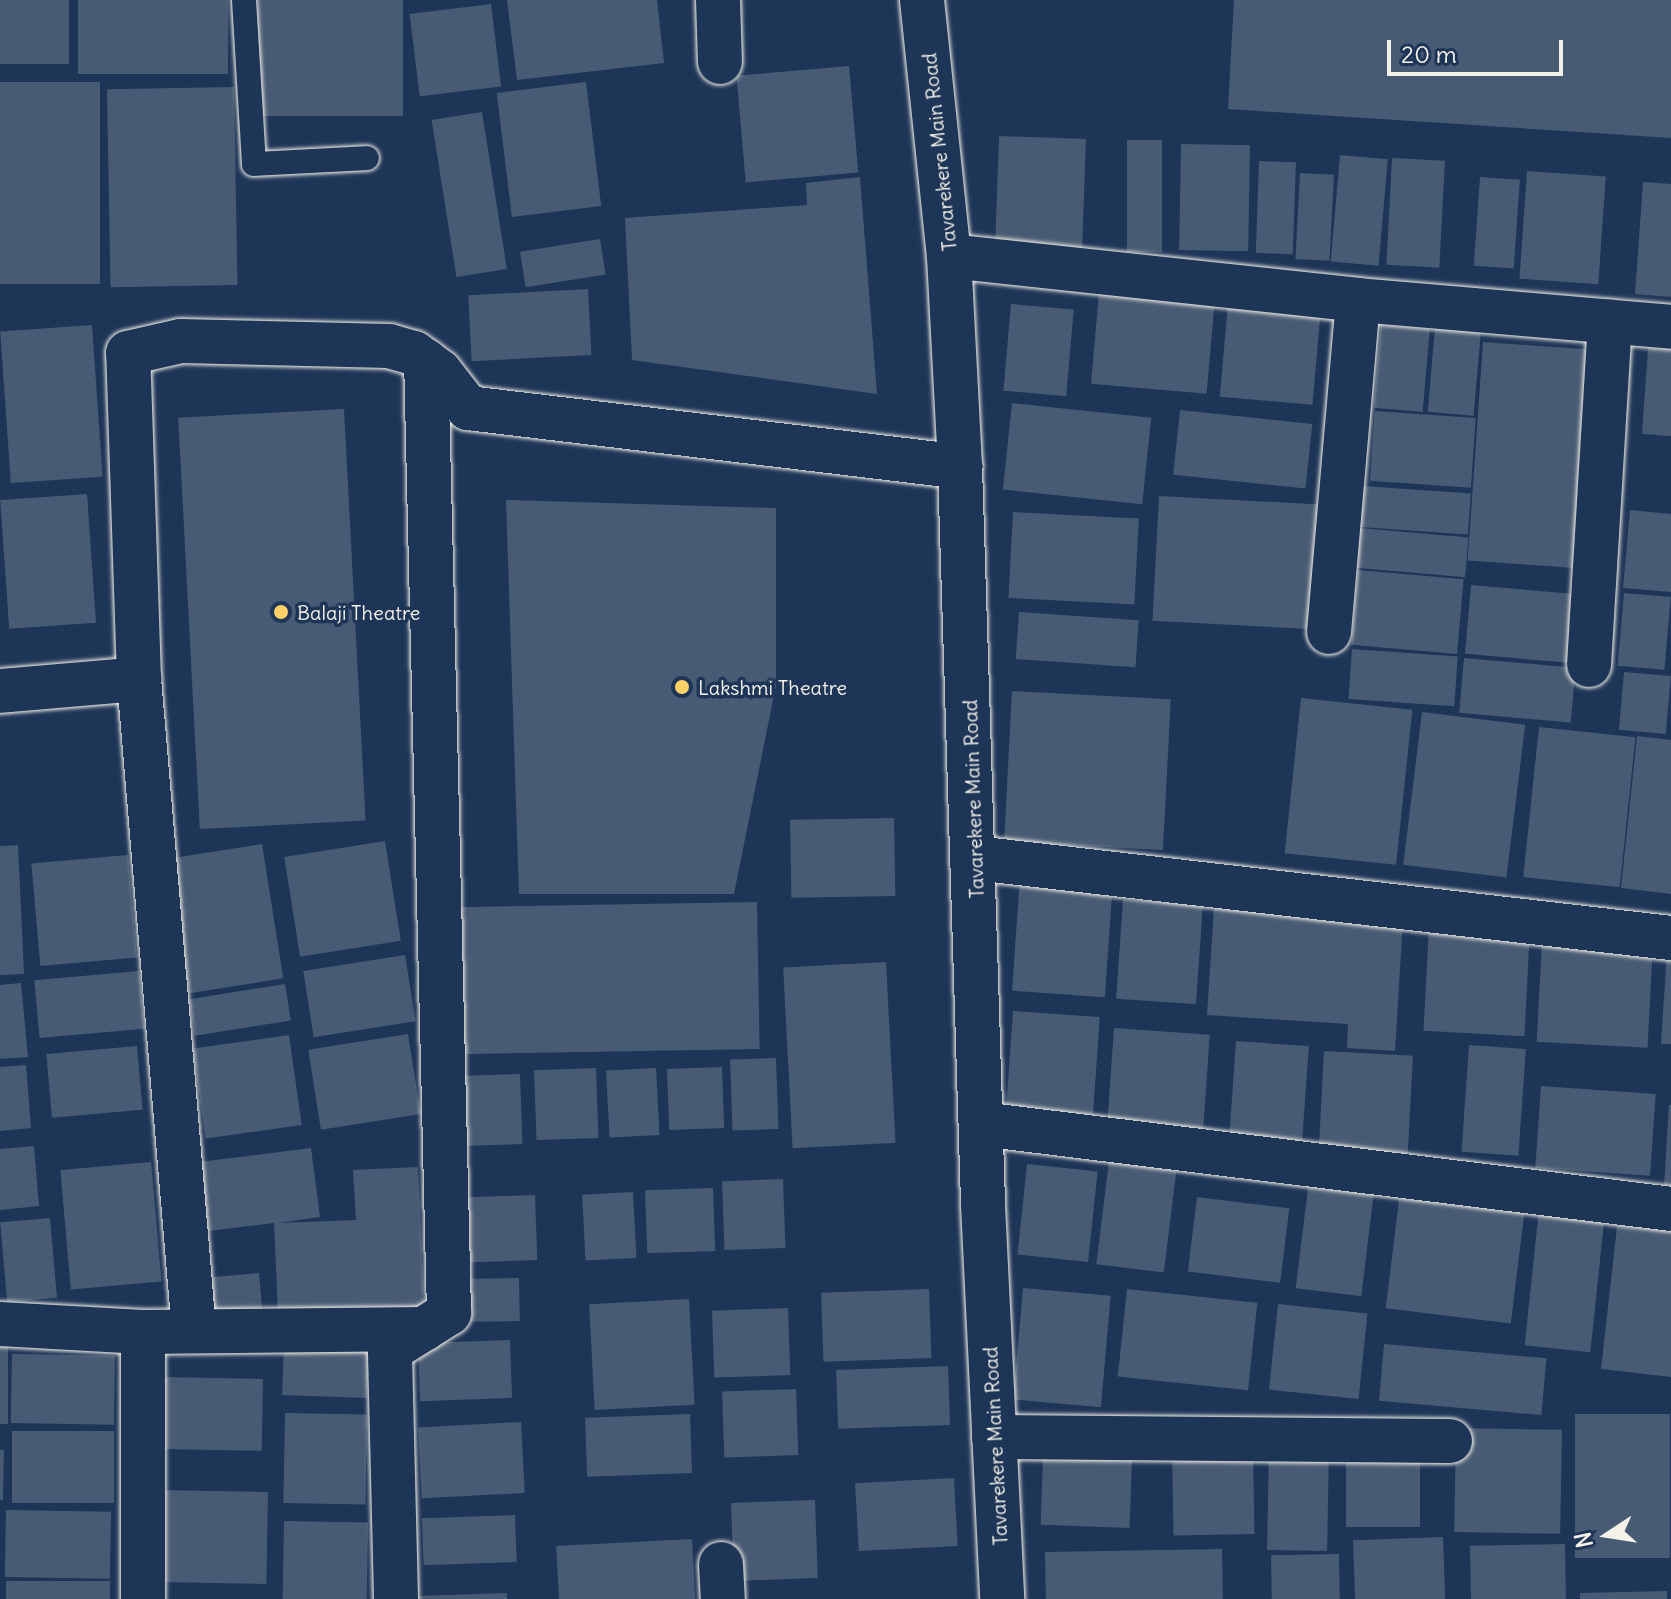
<!DOCTYPE html>
<style>
body{margin:0}
#map{position:relative;width:1671px;height:1599px;overflow:hidden;background:#1d3557;font-family:Delius,sans-serif}
div>[style]{position:absolute}
.building>*{inset:0;background:#485b74;transform-origin:0 0}
.roads{filter:drop-shadow(0 0 2px #f4f1e8) drop-shadow(0 0 2px #f4f1e8)}
.service>*{height:24px;margin:-12px;padding:0 12px;transform-origin:12px;border-radius:12px;background:#1d3557}
.minor>*{height:44px;margin:-22px;padding:0 22px;transform-origin:22px;border-radius:22px;background:#1d3557}
.dots>*{width:22px;height:22px;translate:-50% -50%;box-sizing:border-box;border:4px solid #1d3557;border-radius:50%}
span{translate:-50% -50%;white-space:nowrap;text-align:center;line-height:1.15;-webkit-text-stroke:7px #1d3557;paint-order:stroke}
.street-label{font-size:20px;color:#f4f1e8}
.poi-label{font-size:20px;color:#f4f1e8}
.left{translate:0 -50%;text-align:left}
.north{position:absolute;left:1567px;top:1495px;width:80px;height:80px;-webkit-text-stroke:6px #1d3557;paint-order:stroke;rotate:258deg;font-size:22px;font-weight:700;line-height:32px;text-align:center;color:#f4f1e8}
.north::after{content:'';display:block;margin:auto;width:28px;height:36px;background:#f4f1e8;clip-path:polygon(50% 0,100% 100%,50% 72%,0 100%)}
.scale{position:absolute;left:1387px;top:40px;width:176px;height:36px;box-sizing:border-box;border:4px solid #f4f1e8;border-top:0;padding-left:10px;font-size:24px;line-height:28px;white-space:nowrap;color:#f4f1e8;-webkit-text-stroke:6px #1d3557;paint-order:stroke}
</style>
<div id="map">
<div class="building">
<div style="left:0;top:0;width:69px;height:64px"></div>
<div style="left:78px;top:0;width:150px;height:74px"></div>
<div style="left:258px;top:0;width:145px;height:116px"></div>
<div style="clip-path:polygon(507px 0,657px 0,664px 63px,517px 80px)"></div>
<div style="clip-path:polygon(1234px 0,1671px 0,1671px 138px,1228px 109px)"></div>
<div style="left:491px;top:4px;width:83px;height:82px;rotate:83deg"></div>
<div style="left:849px;top:66px;width:107px;height:113px;rotate:85deg"></div>
<div style="left:0;top:82px;width:100px;height:202px"></div>
<div style="left:586px;top:82px;width:125px;height:90px;rotate:83deg"></div>
<div style="left:234px;top:87px;width:198px;height:127px;rotate:89deg"></div>
<div style="left:482px;top:112px;width:159px;height:51px;rotate:81deg"></div>
<div style="left:999px;top:136px;width:87px;height:112px;rotate:2deg"></div>
<div style="left:1127px;top:140px;width:35px;height:112px"></div>
<div style="left:1181px;top:144px;width:69px;height:106px;rotate:1deg"></div>
<div style="left:1340px;top:155px;width:48px;height:107px;rotate:5deg"></div>
<div style="left:1392px;top:158px;width:53px;height:107px;rotate:3deg"></div>
<div style="left:1259px;top:161px;width:37px;height:92px;rotate:2deg"></div>
<div style="left:1527px;top:171px;width:79px;height:108px;rotate:4deg"></div>
<div style="left:1300px;top:173px;width:34px;height:86px;rotate:3deg"></div>
<div style="clip-path:polygon(860px 177px,877px 394px,632px 360px,625px 218px,807px 205px,806px 183px)"></div>
<div style="left:1480px;top:177px;width:40px;height:89px;rotate:4deg"></div>
<div style="clip-path:polygon(1643px 182px,1671px 184px,1671px 297px,1635px 294px)"></div>
<div style="left:600px;top:239px;width:36px;height:81px;rotate:81deg"></div>
<div style="left:588px;top:289px;width:66px;height:120px;rotate:87deg"></div>
<div style="left:1099px;top:293px;width:116px;height:91px;rotate:5deg"></div>
<div style="left:1228px;top:303px;width:93px;height:94px;rotate:5deg"></div>
<div style="left:1011px;top:304px;width:63px;height:87px;rotate:5deg"></div>
<div style="left:92px;top:325px;width:152px;height:92px;rotate:86deg"></div>
<div style="left:1381px;top:325px;width:49px;height:83px;rotate:5deg"></div>
<div style="left:1435px;top:328px;width:46px;height:84px;rotate:5deg"></div>
<div style="left:1483px;top:342px;width:111px;height:219px;rotate:4deg"></div>
<div style="clip-path:polygon(1648px 348px,1671px 349px,1671px 436px,1642px 434px)"></div>
<div style="left:1012px;top:403px;width:140px;height:87px;rotate:6deg"></div>
<div style="left:344px;top:409px;width:412px;height:166px;rotate:87deg"></div>
<div style="left:1180px;top:410px;width:133px;height:65px;rotate:6deg"></div>
<div style="left:1375px;top:411px;width:101px;height:70px;rotate:4deg"></div>
<div style="left:1363px;top:486px;width:108px;height:41px;rotate:4deg"></div>
<div style="left:87px;top:494px;width:129px;height:87px;rotate:86deg"></div>
<div style="left:1159px;top:496px;width:161px;height:125px;rotate:3deg"></div>
<div style="clip-path:polygon(506px 500px,776px 508px,776px 685px,734px 894px,519px 894px)"></div>
<div style="clip-path:polygon(1630px 510px,1671px 514px,1671px 592px,1623px 588px)"></div>
<div style="left:1013px;top:512px;width:126px;height:86px;rotate:3deg"></div>
<div style="left:1360px;top:528px;width:109px;height:40px;rotate:5deg"></div>
<div style="left:1358px;top:570px;width:106px;height:75px;rotate:5deg"></div>
<div style="left:1471px;top:585px;width:113px;height:69px;rotate:5deg"></div>
<div style="left:1624px;top:593px;width:47px;height:73px;rotate:5deg"></div>
<div style="left:1019px;top:612px;width:120px;height:47px;rotate:4deg"></div>
<div style="left:1352px;top:649px;width:106px;height:50px;rotate:4deg"></div>
<div style="left:1464px;top:658px;width:112px;height:55px;rotate:5deg"></div>
<div style="left:1624px;top:672px;width:47px;height:58px;rotate:5deg"></div>
<div style="left:1012px;top:691px;width:159px;height:151px;rotate:3deg"></div>
<div style="left:1301px;top:698px;width:112px;height:156px;rotate:6deg"></div>
<div style="left:1422px;top:712px;width:104px;height:154px;rotate:7deg"></div>
<div style="left:1539px;top:727px;width:97px;height:151px;rotate:6deg"></div>
<div style="clip-path:polygon(1637px 736px,1671px 740px,1671px 894px,1621px 888px)"></div>
<div style="left:894px;top:818px;width:78px;height:104px;rotate:89deg"></div>
<div style="left:385px;top:841px;width:101px;height:102px;rotate:81deg"></div>
<div style="left:262px;top:844px;width:136px;height:95px;rotate:81deg"></div>
<div style="clip-path:polygon(18px 845px,24px 974px,0 975px,0 846px)"></div>
<div style="left:128px;top:855px;width:103px;height:97px;rotate:85deg"></div>
<div style="left:1020px;top:877px;width:93px;height:114px;rotate:4deg"></div>
<div style="left:1123px;top:900px;width:80px;height:99px;rotate:4deg"></div>
<div style="left:757px;top:902px;width:147px;height:302px;rotate:89deg"></div>
<div style="clip-path:polygon(1214px 907px,1403px 919px,1395px 1051px,1347px 1048px,1348px 1024px,1207px 1015px)"></div>
<div style="left:1429px;top:926px;width:101px;height:105px;rotate:3deg"></div>
<div style="left:1542px;top:941px;width:111px;height:101px;rotate:3deg"></div>
<div style="clip-path:polygon(1667px 951px,1671px 952px,1671px 1044px,1661px 1044px)"></div>
<div style="left:405px;top:955px;width:67px;height:103px;rotate:81deg"></div>
<div style="left:886px;top:962px;width:181px;height:103px;rotate:87deg"></div>
<div style="left:139px;top:971px;width:58px;height:105px;rotate:85deg"></div>
<div style="clip-path:polygon(21px 983px,28px 1057px,0 1059px,0 985px)"></div>
<div style="left:285px;top:984px;width:37px;height:97px;rotate:81deg"></div>
<div style="left:1013px;top:1011px;width:87px;height:99px;rotate:4deg"></div>
<div style="left:1114px;top:1028px;width:96px;height:100px;rotate:4deg"></div>
<div style="left:408px;top:1034px;width:81px;height:101px;rotate:81deg"></div>
<div style="left:289px;top:1035px;width:91px;height:97px;rotate:82deg"></div>
<div style="left:1236px;top:1041px;width:73px;height:98px;rotate:4deg"></div>
<div style="left:1469px;top:1045px;width:57px;height:107px;rotate:4deg"></div>
<div style="left:137px;top:1046px;width:64px;height:91px;rotate:85deg"></div>
<div style="left:1324px;top:1051px;width:89px;height:104px;rotate:3deg"></div>
<div style="left:776px;top:1058px;width:71px;height:46px;rotate:88deg"></div>
<div style="clip-path:polygon(26px 1065px,31px 1128px,0 1131px,0 1067px)"></div>
<div style="left:722px;top:1067px;width:61px;height:55px;rotate:88deg"></div>
<div style="left:596px;top:1068px;width:70px;height:62px;rotate:88deg"></div>
<div style="left:656px;top:1068px;width:67px;height:50px;rotate:87deg"></div>
<div style="left:520px;top:1074px;width:70px;height:60px;rotate:88deg"></div>
<div style="left:1541px;top:1086px;width:115px;height:82px;rotate:4deg"></div>
<div style="clip-path:polygon(1669px 1105px,1671px 1105px,1671px 1187px,1664px 1186px)"></div>
<div style="clip-path:polygon(34px 1146px,39px 1206px,0 1210px,0 1149px)"></div>
<div style="clip-path:polygon(311px 1148px,320px 1217px,278px 1223px,356px 1220px,353px 1170px,418px 1167px,424px 1307px,278px 1313px,274px 1223px,208px 1231px,199px 1162px)"></div>
<div style="left:1109px;top:1161px;width:68px;height:104px;rotate:7deg"></div>
<div style="left:151px;top:1162px;width:120px;height:91px;rotate:85deg"></div>
<div style="left:1027px;top:1164px;width:71px;height:91px;rotate:6deg"></div>
<div style="left:783px;top:1179px;width:69px;height:61px;rotate:88deg"></div>
<div style="left:1309px;top:1180px;width:66px;height:109px;rotate:7deg"></div>
<div style="left:713px;top:1188px;width:63px;height:68px;rotate:88deg"></div>
<div style="left:633px;top:1192px;width:66px;height:51px;rotate:87deg"></div>
<div style="left:1400px;top:1192px;width:126px;height:117px;rotate:7deg"></div>
<div style="left:535px;top:1195px;width:65px;height:73px;rotate:88deg"></div>
<div style="left:1197px;top:1197px;width:93px;height:75px;rotate:7deg"></div>
<div style="left:1539px;top:1209px;width:66px;height:137px;rotate:6deg"></div>
<div style="left:50px;top:1218px;width:80px;height:50px;rotate:85deg"></div>
<div style="clip-path:polygon(1618px 1218px,1671px 1224px,1671px 1377px,1601px 1369px)"></div>
<div style="left:259px;top:1273px;width:50px;height:54px;rotate:85deg"></div>
<div style="left:519px;top:1278px;width:43px;height:50px;rotate:89deg"></div>
<div style="left:1023px;top:1288px;width:88px;height:112px;rotate:5deg"></div>
<div style="left:929px;top:1289px;width:69px;height:108px;rotate:88deg"></div>
<div style="left:1127px;top:1289px;width:131px;height:88px;rotate:6deg"></div>
<div style="left:689px;top:1299px;width:106px;height:100px;rotate:87deg"></div>
<div style="left:1278px;top:1304px;width:90px;height:86px;rotate:6deg"></div>
<div style="left:788px;top:1308px;width:67px;height:76px;rotate:88deg"></div>
<div style="left:0;top:1339px;width:8px;height:85px"></div>
<div style="left:510px;top:1340px;width:58px;height:92px;rotate:88deg"></div>
<div style="left:284px;top:1343px;width:85px;height:52px;rotate:2deg"></div>
<div style="left:1384px;top:1344px;width:163px;height:57px;rotate:5deg"></div>
<div style="left:12px;top:1354px;width:103px;height:69px;rotate:1deg"></div>
<div style="left:948px;top:1366px;width:59px;height:112px;rotate:88deg"></div>
<div style="left:160px;top:1377px;width:103px;height:72px;rotate:1deg"></div>
<div style="left:796px;top:1389px;width:66px;height:74px;rotate:88deg"></div>
<div style="left:285px;top:1413px;width:82px;height:90px;rotate:1deg"></div>
<div style="left:690px;top:1414px;width:59px;height:105px;rotate:88deg"></div>
<div style="left:1670px;top:1414px;width:144px;height:95px;rotate:90deg"></div>
<div style="left:521px;top:1422px;width:71px;height:103px;rotate:87deg"></div>
<div style="left:1456px;top:1428px;width:106px;height:104px;rotate:1deg"></div>
<div style="left:12px;top:1431px;width:102px;height:72px"></div>
<div style="left:1269px;top:1443px;width:60px;height:107px;rotate:1deg"></div>
<div style="left:1253px;top:1449px;width:85px;height:81px;rotate:89deg"></div>
<div style="clip-path:polygon(0 1450px,4px 1450px,3px 1500px,0 1500px)"></div>
<div style="left:1346px;top:1450px;width:74px;height:77px"></div>
<div style="left:1132px;top:1458px;width:70px;height:89px;rotate:92deg"></div>
<div style="left:954px;top:1478px;width:68px;height:99px;rotate:87deg"></div>
<div style="left:158px;top:1490px;width:110px;height:92px;rotate:1deg"></div>
<div style="left:815px;top:1500px;width:78px;height:84px;rotate:88deg"></div>
<div style="left:6px;top:1510px;width:105px;height:67px;rotate:1deg"></div>
<div style="left:515px;top:1515px;width:47px;height:93px;rotate:88deg"></div>
<div style="left:284px;top:1521px;width:84px;height:78px;rotate:1deg"></div>
<div style="left:1443px;top:1537px;width:62px;height:90px;rotate:88deg"></div>
<div style="left:692px;top:1539px;width:60px;height:136px;rotate:87deg"></div>
<div style="left:1565px;top:1544px;width:55px;height:95px;rotate:89deg"></div>
<div style="left:1222px;top:1549px;width:50px;height:177px;rotate:89deg"></div>
<div style="left:1339px;top:1554px;width:45px;height:68px;rotate:89deg"></div>
<div style="left:6px;top:1581px;width:104px;height:18px"></div>
<div style="clip-path:polygon(1667px 1591px,1667px 1599px,1580px 1599px,1580px 1593px)"></div>
<div style="clip-path:polygon(507px 1593px,507px 1599px,419px 1599px,418px 1596px)"></div>
</div>
<div class="roads">
<div class="service">
<div style="left:244px;top:0;width:164px;rotate:86.5deg"></div>
<div style="left:254px;top:164px;width:113px;rotate:-3deg"></div>
</div>
<div class="minor">
<div style="left:718px;top:0;width:62px;rotate:88.2deg"></div>
<div style="left:922px;top:0;width:257px;rotate:84deg"></div>
<div style="left:949px;top:256px;width:211px;rotate:87deg"></div>
<div style="left:960px;top:467px;width:738px;rotate:88.21deg"></div>
<div style="left:983px;top:1205px;width:394px;rotate:87.2deg"></div>
<div style="left:949px;top:256px;width:411px;rotate:6.1deg"></div>
<div style="left:1358px;top:300px;width:314px;rotate:4.9deg"></div>
<div style="left:1329px;top:632px;width:333px;rotate:-85deg"></div>
<div style="left:1589px;top:665px;width:344px;rotate:-86.5deg"></div>
<div style="left:0;top:691px;width:140px;rotate:-4.9deg"></div>
<div style="left:975px;top:858px;width:701px;rotate:6.56deg"></div>
<div style="left:981px;top:1124px;width:695px;rotate:7.02deg"></div>
<div style="left:0;top:1324px;width:143px;rotate:3.2deg"></div>
<div style="left:143px;top:1332px;width:281px;rotate:-0.6deg"></div>
<div style="left:194px;top:1331px;width:654px;rotate:-94.82deg"></div>
<div style="left:139px;top:679px;width:326px;rotate:-91.9deg"></div>
<div style="left:128px;top:353px;width:54px;rotate:-12.8deg"></div>
<div style="left:181px;top:341px;width:208px;rotate:1.4deg"></div>
<div style="left:389px;top:346px;width:26px;rotate:16deg"></div>
<div style="left:414px;top:353px;width:32px;rotate:36deg"></div>
<div style="left:440px;top:372px;width:46px;rotate:52.1deg"></div>
<div style="left:468px;top:408px;width:496px;rotate:6.8deg"></div>
<div style="left:994px;top:1437px;width:456px;rotate:0.5deg"></div>
<div style="left:721px;top:1564px;width:35px;rotate:87deg"></div>
<div style="left:143px;top:1599px;width:267px;rotate:-90deg"></div>
<div style="left:396px;top:1599px;width:249px;rotate:-91.4deg"></div>
<div style="left:390px;top:1350px;width:70px;rotate:-32.1deg"></div>
<div style="left:449px;top:1313px;width:952px;rotate:-91.38deg"></div>
</div>
</div>
<div class="dots">
<div style="left:281px;top:612px;background:#ffd166"></div>
<div style="left:682px;top:687px;background:#ffd166"></div>
</div>
<div class="street-label">
<span style="left:939px;top:152px;rotate:-96deg">Tavarekere Main Road</span>
<span style="left:973px;top:799px;rotate:-92deg">Tavarekere Main Road</span>
<span style="left:995px;top:1446px;rotate:-93deg">Tavarekere Main Road</span>
</div>
<div class="poi-label">
<span class="left" style="left:297px;top:612px">Balaji Theatre</span>
<span class="left" style="left:698px;top:687px">Lakshmi Theatre</span>
</div>
<div class="north">N</div>
<div class="scale">20 m</div>
</div>
